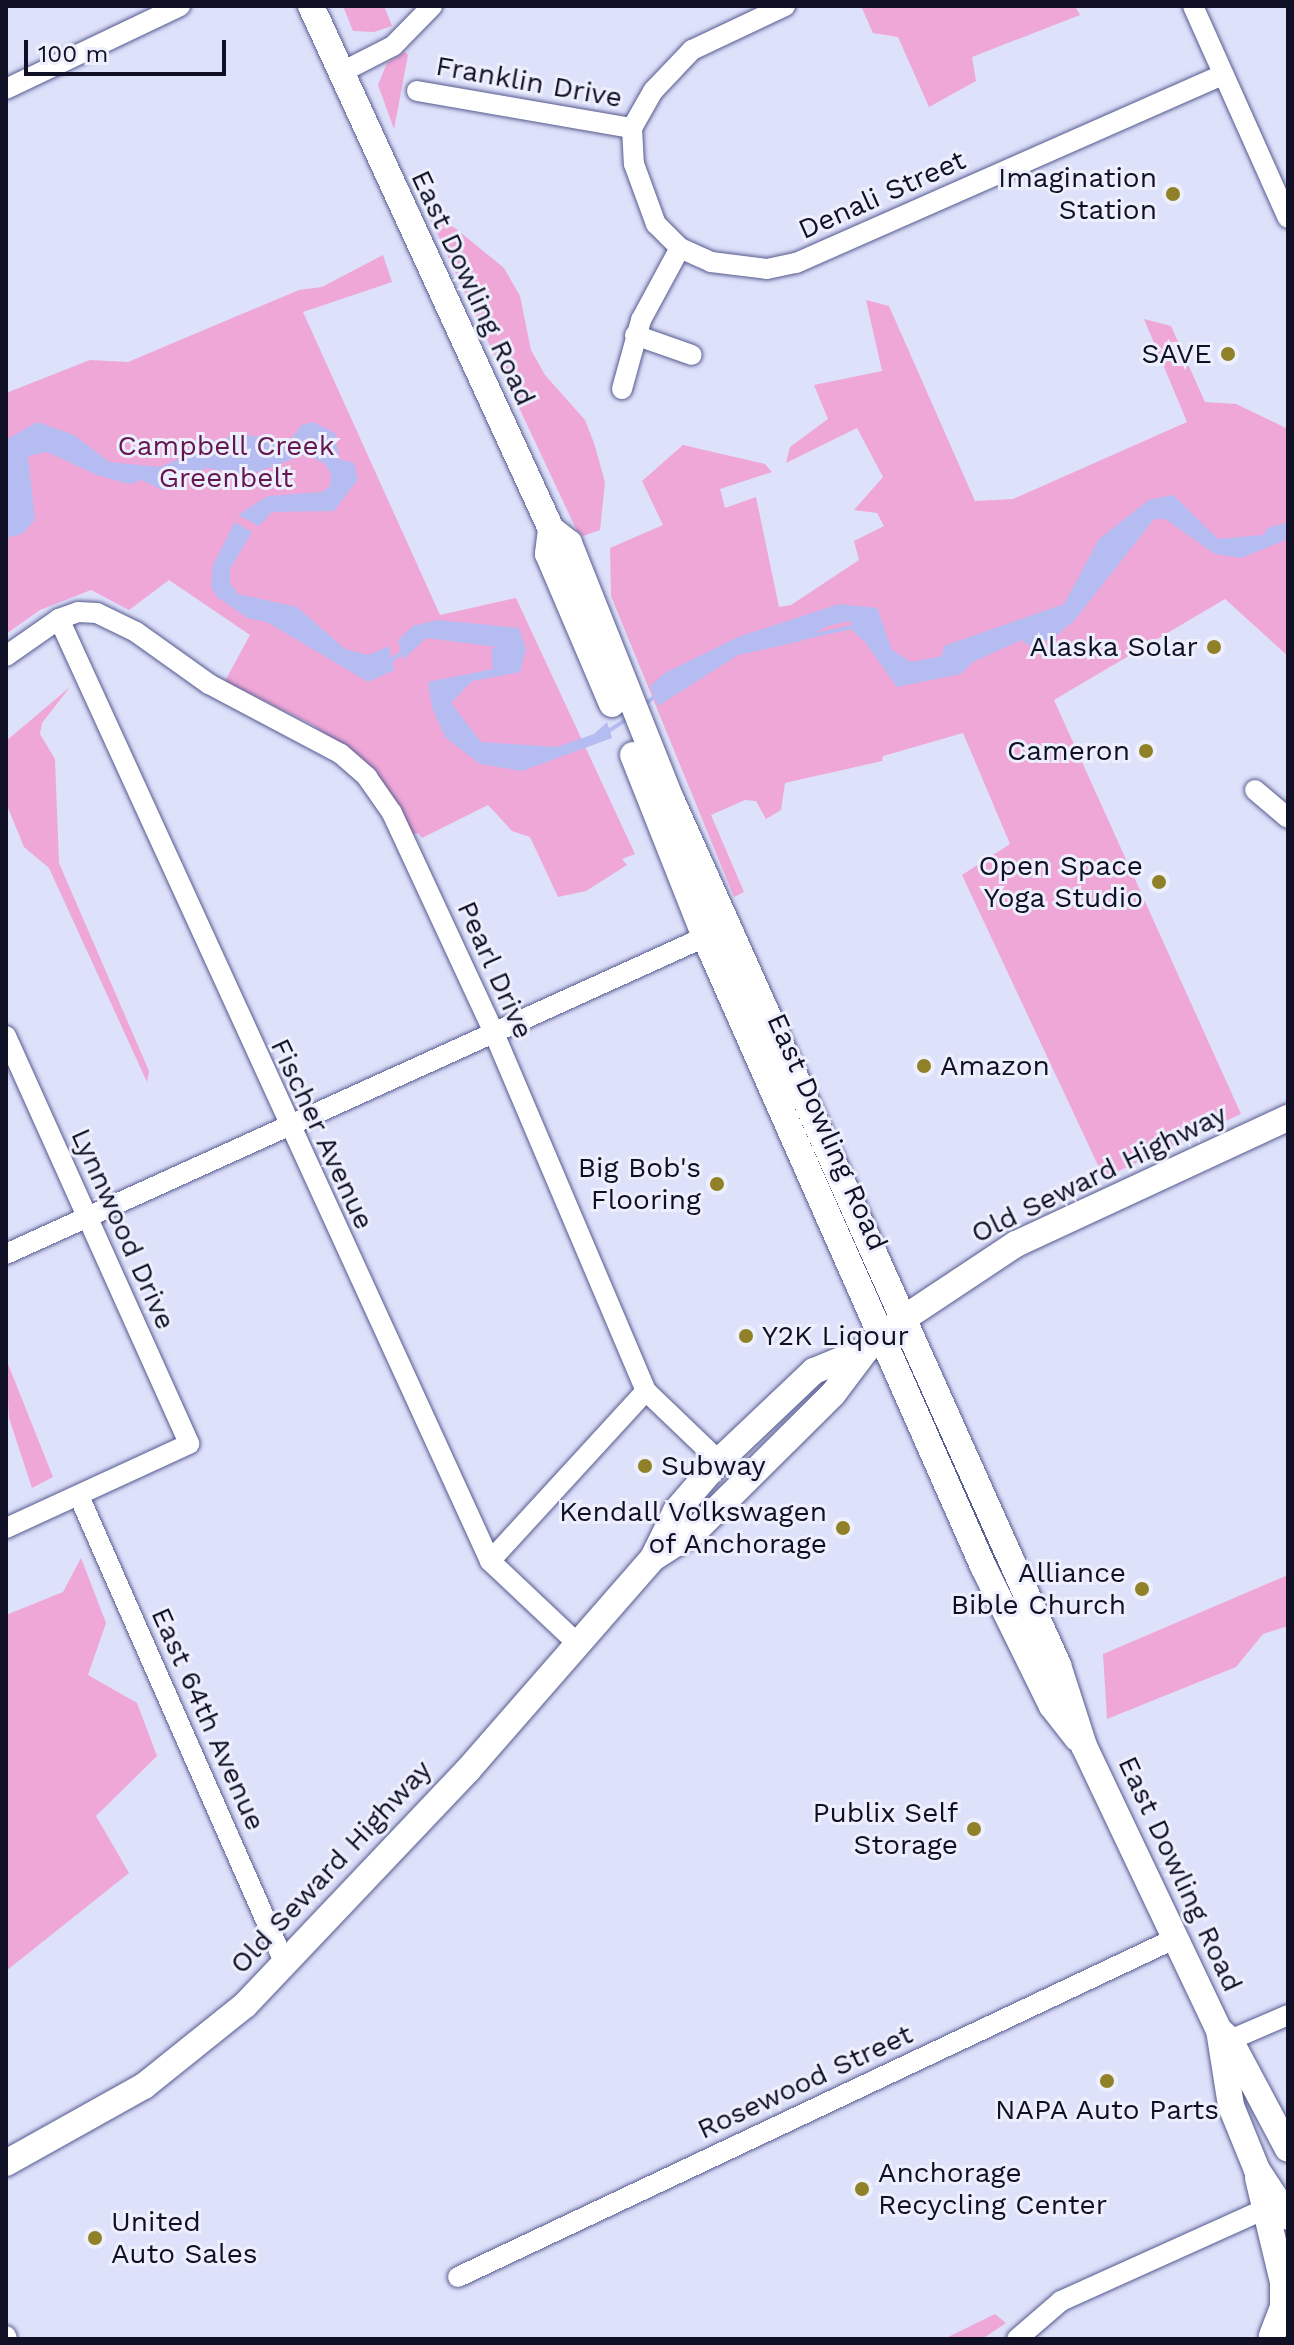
<!DOCTYPE html>
<style>
body{margin:0}
#map{position:relative;width:1294px;height:2345px;overflow:hidden;background:#dee1fa;font-family:"Work Sans",sans-serif}
div>[style]{position:absolute}
.green>*{inset:0;background:#efa7d8}
.water>*{inset:0;background:#b5bcf2}
.stream>*{height:4px;margin:-2px;padding:0 2px;transform-origin:2px;border-radius:2px;background:#b5bcf2}
.roads{filter:drop-shadow(0 0 2px #555a8e) drop-shadow(0 0 2px #555a8e)}
.minor>*{height:20px;margin:-10px;padding:0 10px;transform-origin:10px;border-radius:10px;background:#fff}
.major>*{height:26px;margin:-13px;padding:0 13px;transform-origin:13px;border-radius:13px;background:#fff}
.dots>*{width:22px;height:22px;translate:-50% -50%;box-sizing:border-box;border:4px solid #edeffc;border-radius:50%}
span{translate:-50% -50%;white-space:nowrap;text-align:center;line-height:1.15;-webkit-text-stroke:6px #edeffc;paint-order:stroke}
.street-label{font-size:28px;color:#0f1025}
.poi-label{font-size:28px;color:#0f1025}
.right{translate:-100% -50%;text-align:right}
.left{translate:0 -50%;text-align:left}
.park-label{font-size:28px;color:#631751}
.frame{position:absolute;inset:0;border:8px solid #0f1025;pointer-events:none}
.scale{position:absolute;left:24px;top:40px;width:202px;height:36px;box-sizing:border-box;border:4px solid #0f1025;border-top:0;padding-left:10px;font-size:24px;line-height:28px;white-space:nowrap;color:#0f1025;-webkit-text-stroke:6px #edeffc;paint-order:stroke}
</style>
<div id="map">
<div class="green">
<div style="clip-path:polygon(343px 6px,384px 6px,392px 26px,374px 32px,353px 31px)"></div>
<div style="clip-path:polygon(861px 6px,1075px 6px,1080px 15px,972px 57px,976px 81px,929px 107px,898px 37px,873px 33px)"></div>
<div style="clip-path:polygon(405px 52px,408px 55px,394px 129px,378px 85px,387px 63px)"></div>
<div style="clip-path:polygon(428px 214px,455px 228px,504px 268px,520px 296px,531px 350px,545px 375px,585px 420px,594px 443px,605px 482px,600px 530px,583px 536px,577px 531px)"></div>
<div style="clip-path:polygon(383px 255px,392px 282px,303px 312px,440px 615px,516px 598px,635px 854px,622px 859px,627px 865px,586px 891px,558px 897px,530px 837px,512px 831px,488px 805px,422px 838px,418px 833px,412px 835px,349px 751px,313px 725px,225px 681px,250px 635px,169px 580px,129px 610px,91px 590px,40px 610px,6px 634px,6px 393px,90px 360px,128px 362px,299px 290px,322px 287px)"></div>
<div style="clip-path:polygon(866px 300px,889px 306px,975px 501px,1013px 499px,1187px 422px,1144px 319px,1171px 326px,1205px 402px,1236px 404px,1288px 429px,1288px 656px,1225px 599px,1054px 700px,1241px 1114px,1104px 1178px,962px 875px,1010px 844px,963px 733px,883px 756px,882px 761px,785px 783px,781px 810px,766px 819px,756px 801px,745px 800px,711px 815px,744px 892px,734px 897px,611px 596px,610px 548px,663px 525px,642px 481px,683px 445px,765px 464px,772px 472px,720px 489px,725px 508px,756px 497px,779px 607px,791px 605px,859px 560px,854px 541px,884px 526px,877px 513px,854px 510px,883px 477px,857px 428px,786px 463px,790px 447px,828px 419px,814px 385px,882px 371px)"></div>
<div style="clip-path:polygon(70px 687px,42px 723px,40px 734px,55px 759px,59px 863px,149px 1071px,147px 1082px,49px 868px,24px 847px,6px 803px,6px 741px)"></div>
<div style="clip-path:polygon(6px 1359px,53px 1477px,32px 1488px,9px 1418px)"></div>
<div style="clip-path:polygon(81px 1558px,106px 1623px,88px 1675px,137px 1703px,157px 1756px,96px 1816px,129px 1873px,6px 1971px,6px 1615px,63px 1592px)"></div>
<div style="clip-path:polygon(1288px 1575px,1288px 1626px,1263px 1634px,1236px 1667px,1107px 1719px,1103px 1654px)"></div>
<div style="clip-path:polygon(995px 2314px,1006px 2323px,982px 2339px,944px 2339px)"></div>
</div>
<div class="water">
<div style="clip-path:polygon(37px 422px,74px 435px,109px 462px,160px 467px,235px 434px,290px 440px,302px 425px,313px 422px,335px 433px,339px 459px,354px 463px,358px 479px,334px 511px,272px 512px,259px 526px,238px 515px,268px 496px,322px 492px,330px 486px,331px 474px,325px 464px,306px 454px,249px 475px,206px 468px,162px 490px,142px 480px,129px 484px,97px 475px,47px 452px,28px 456px,35px 520px,22px 534px,6px 538px,6px 440px)"></div>
<div style="clip-path:polygon(1173px 495px,1218px 539px,1263px 535px,1268px 528px,1288px 522px,1288px 539px,1241px 558px,1215px 554px,1165px 519px,1154px 519px,1074px 621px,1057px 635px,1032px 647px,1021px 640px,973px 662px,961px 674px,897px 687px,850px 621px,827px 626px,801px 641px,738px 655px,658px 706px,650px 686px,665px 673px,738px 637px,839px 604px,877px 608px,892px 650px,911px 662px,942px 656px,944px 646px,1064px 604px,1099px 539px,1149px 500px)"></div>
<div style="clip-path:polygon(235px 522px,252px 532px,230px 569px,230px 583px,238px 594px,297px 607px,345px 649px,368px 655px,389px 646px,394px 670px,368px 682px,267px 622px,247px 618px,216px 596px,211px 585px,213px 565px)"></div>
<div style="clip-path:polygon(437px 620px,519px 628px,526px 649px,520px 672px,472px 681px,451px 703px,481px 742px,557px 747px,594px 734px,607px 722px,612px 738px,522px 771px,480px 764px,445px 737px,432px 707px,428px 682px,493px 669px,491px 649px,497px 647px,426px 638px,403px 660px,398px 640px,413px 626px)"></div>
</div>
<div class="stream">
<div style="left:806px;top:637px;width:47px;rotate:-12.3deg"></div>
<div style="left:852px;top:627px;width:16px;rotate:45deg"></div>
<div style="left:389px;top:663px;width:18px;rotate:-41deg"></div>
<div style="left:643px;top:706px;width:19px;rotate:-39deg"></div>
<div style="left:607px;top:732px;width:27px;rotate:-33deg"></div>
</div>
<div class="roads">
<div class="minor">
<div style="left:1193px;top:6px;width:232px;rotate:65.9deg"></div>
<div style="left:340px;top:73px;width:59px;rotate:-27deg"></div>
<div style="left:393px;top:46px;width:56px;rotate:-45.7deg"></div>
<div style="left:6px;top:89px;width:193px;rotate:-25.5deg"></div>
<div style="left:417px;top:91px;width:218px;rotate:9.8deg"></div>
<div style="left:632px;top:128px;width:36px;rotate:87deg"></div>
<div style="left:634px;top:164px;width:64px;rotate:69.9deg"></div>
<div style="left:656px;top:224px;width:34px;rotate:45deg"></div>
<div style="left:680px;top:248px;width:34px;rotate:24deg"></div>
<div style="left:711px;top:262px;width:56px;rotate:7.1deg"></div>
<div style="left:767px;top:269px;width:30px;rotate:-12deg"></div>
<div style="left:796px;top:263px;width:467px;rotate:-23.8deg"></div>
<div style="left:632px;top:128px;width:43px;rotate:-60.4deg"></div>
<div style="left:653px;top:91px;width:57px;rotate:-46.4deg"></div>
<div style="left:692px;top:50px;width:103px;rotate:-25.3deg"></div>
<div style="left:635px;top:335px;width:60px;rotate:19.3deg"></div>
<div style="left:622px;top:389px;width:72px;rotate:-74.6deg"></div>
<div style="left:641px;top:320px;width:82px;rotate:-61.6deg"></div>
<div style="left:59px;top:619px;width:1036px;rotate:65.41deg"></div>
<div style="left:490px;top:1561px;width:120px;rotate:43.3deg"></div>
<div style="left:6px;top:656px;width:65px;rotate:-34.9deg"></div>
<div style="left:59px;top:619px;width:20px;rotate:-20deg"></div>
<div style="left:78px;top:612px;width:19px;rotate:3deg"></div>
<div style="left:97px;top:613px;width:43px;rotate:26deg"></div>
<div style="left:136px;top:632px;width:90px;rotate:35.5deg"></div>
<div style="left:209px;top:684px;width:149px;rotate:27.9deg"></div>
<div style="left:341px;top:754px;width:35px;rotate:41deg"></div>
<div style="left:367px;top:777px;width:44px;rotate:55.2deg"></div>
<div style="left:392px;top:813px;width:242px;rotate:65.1deg"></div>
<div style="left:494px;top:1033px;width:389px;rotate:67deg"></div>
<div style="left:646px;top:1391px;width:101px;rotate:43.8deg"></div>
<div style="left:1255px;top:790px;width:43px;rotate:40.3deg"></div>
<div style="left:6px;top:1036px;width:447px;rotate:65.8deg"></div>
<div style="left:189px;top:1444px;width:201px;rotate:155.3deg"></div>
<div style="left:6px;top:1254px;width:780px;rotate:-24.4deg"></div>
<div style="left:79px;top:1496px;width:511px;rotate:66.24deg"></div>
<div style="left:490px;top:1561px;width:231px;rotate:-47.5deg"></div>
<div style="left:1230px;top:2040px;width:63px;rotate:-23.3deg"></div>
<div style="left:458px;top:2277px;width:794px;rotate:-25.27deg"></div>
<div style="left:6px;top:2336px;width:3px;rotate:72deg"></div>
<div style="left:1017px;top:2339px;width:58px;rotate:-40.8deg"></div>
<div style="left:1061px;top:2301px;width:222px;rotate:-24.3deg"></div>
</div>
<div class="major">
<div style="left:311px;top:6px;width:575px;rotate:65.35deg"></div>
<div style="left:551px;top:529px;width:23px;rotate:38deg"></div>
<div style="left:569px;top:543px;width:276px;rotate:68.3deg"></div>
<div style="left:671px;top:799px;width:949px;rotate:65.92deg"></div>
<div style="left:1058px;top:1665px;width:85px;rotate:72.2deg"></div>
<div style="left:1084px;top:1746px;width:314px;rotate:64.6deg"></div>
<div style="left:1219px;top:2030px;width:15px;rotate:42deg"></div>
<div style="left:1230px;top:2040px;width:123px;rotate:62deg"></div>
<div style="left:551px;top:529px;width:25px;rotate:97deg"></div>
<div style="left:548px;top:554px;width:163px;rotate:66.9deg"></div>
<div style="left:633px;top:755px;width:196px;rotate:68.4deg"></div>
<div style="left:705px;top:937px;width:688px;rotate:66.16deg"></div>
<div style="left:983px;top:1566px;width:156px;rotate:63.8deg"></div>
<div style="left:1052px;top:1706px;width:41px;rotate:52deg"></div>
<div style="left:653px;top:1558px;width:52px;rotate:-63.9deg"></div>
<div style="left:676px;top:1511px;width:66px;rotate:-49.3deg"></div>
<div style="left:719px;top:1461px;width:131px;rotate:-43.5deg"></div>
<div style="left:814px;top:1371px;width:55px;rotate:-22.4deg"></div>
<div style="left:1219px;top:2030px;width:77px;rotate:81deg"></div>
<div style="left:1231px;top:2106px;width:69px;rotate:67.9deg"></div>
<div style="left:1257px;top:2170px;width:56px;rotate:56.6deg"></div>
<div style="left:6px;top:2163px;width:158px;rotate:-29.2deg"></div>
<div style="left:144px;top:2086px;width:129px;rotate:-38.7deg"></div>
<div style="left:245px;top:2005px;width:324px;rotate:-46.5deg"></div>
<div style="left:468px;top:1770px;width:281px;rotate:-48.9deg"></div>
<div style="left:653px;top:1558px;width:50px;rotate:-32.7deg"></div>
<div style="left:695px;top:1531px;width:194px;rotate:-44.8deg"></div>
<div style="left:833px;top:1394px;width:55px;rotate:-53.1deg"></div>
<div style="left:866px;top:1350px;width:45px;rotate:-40.5deg"></div>
<div style="left:900px;top:1321px;width:139px;rotate:-33.6deg"></div>
<div style="left:1016px;top:1244px;width:300px;rotate:-24.9deg"></div>
<div style="left:1258px;top:2178px;width:107px;rotate:76.5deg"></div>
<div style="left:1283px;top:2282px;width:25px;rotate:90deg"></div>
<div style="left:1283px;top:2307px;width:31px;rotate:111deg"></div>
</div>
</div>
<div class="dots">
<div style="left:1173px;top:194px;background:#908027"></div>
<div style="left:1228px;top:354px;background:#908027"></div>
<div style="left:1214px;top:647px;background:#908027"></div>
<div style="left:1146px;top:751px;background:#908027"></div>
<div style="left:1159px;top:882px;background:#908027"></div>
<div style="left:924px;top:1066px;background:#908027"></div>
<div style="left:717px;top:1184px;background:#908027"></div>
<div style="left:746px;top:1336px;background:#908027"></div>
<div style="left:645px;top:1466px;background:#908027"></div>
<div style="left:843px;top:1528px;background:#908027"></div>
<div style="left:1142px;top:1589px;background:#908027"></div>
<div style="left:974px;top:1829px;background:#908027"></div>
<div style="left:1107px;top:2081px;background:#908027"></div>
<div style="left:862px;top:2189px;background:#908027"></div>
<div style="left:95px;top:2238px;background:#908027"></div>
</div>
<div class="street-label">
<span style="left:529px;top:82px;rotate:10deg">Franklin Drive</span>
<span style="left:882px;top:195px;rotate:-24deg">Denali Street</span>
<span style="left:473px;top:288px;rotate:65deg">East Dowling Road</span>
<span style="left:495px;top:970px;rotate:66deg">Pearl Drive</span>
<span style="left:827px;top:1132px;rotate:66deg">East Dowling Road</span>
<span style="left:322px;top:1134px;rotate:65deg">Fischer Avenue</span>
<span style="left:1099px;top:1174px;rotate:-26deg">Old Seward Highway</span>
<span style="left:123px;top:1229px;rotate:66deg">Lynnwood Drive</span>
<span style="left:208px;top:1719px;rotate:66deg">East 64th Avenue</span>
<span style="left:331px;top:1867px;rotate:-47deg">Old Seward Highway</span>
<span style="left:1180px;top:1874px;rotate:65deg">East Dowling Road</span>
<span style="left:805px;top:2082px;rotate:-25deg">Rosewood Street</span>
</div>
<div class="poi-label">
<span class="right" style="left:1157px;top:194px">Imagination<br>Station</span>
<span class="right" style="left:1212px;top:354px">SAVE</span>
<span class="right" style="left:1198px;top:647px">Alaska Solar</span>
<span class="right" style="left:1130px;top:751px">Cameron</span>
<span class="right" style="left:1143px;top:882px">Open Space<br>Yoga Studio</span>
<span class="left" style="left:940px;top:1066px">Amazon</span>
<span class="right" style="left:701px;top:1184px">Big Bob's<br>Flooring</span>
<span class="left" style="left:762px;top:1336px">Y2K Liqour</span>
<span class="left" style="left:661px;top:1466px">Subway</span>
<span class="right" style="left:827px;top:1528px">Kendall Volkswagen<br>of Anchorage</span>
<span class="right" style="left:1126px;top:1589px">Alliance<br>Bible Church</span>
<span class="right" style="left:958px;top:1829px">Publix Self<br>Storage</span>
<span style="left:1107px;top:2110px">NAPA Auto Parts</span>
<span class="left" style="left:878px;top:2189px">Anchorage<br>Recycling Center</span>
<span class="left" style="left:111px;top:2238px">United<br>Auto Sales</span>
</div>
<div class="park-label">
<span style="left:226px;top:462px">Campbell Creek<br>Greenbelt</span>
</div>
<div class="frame"></div>
<div class="scale">100 m</div>
</div>
